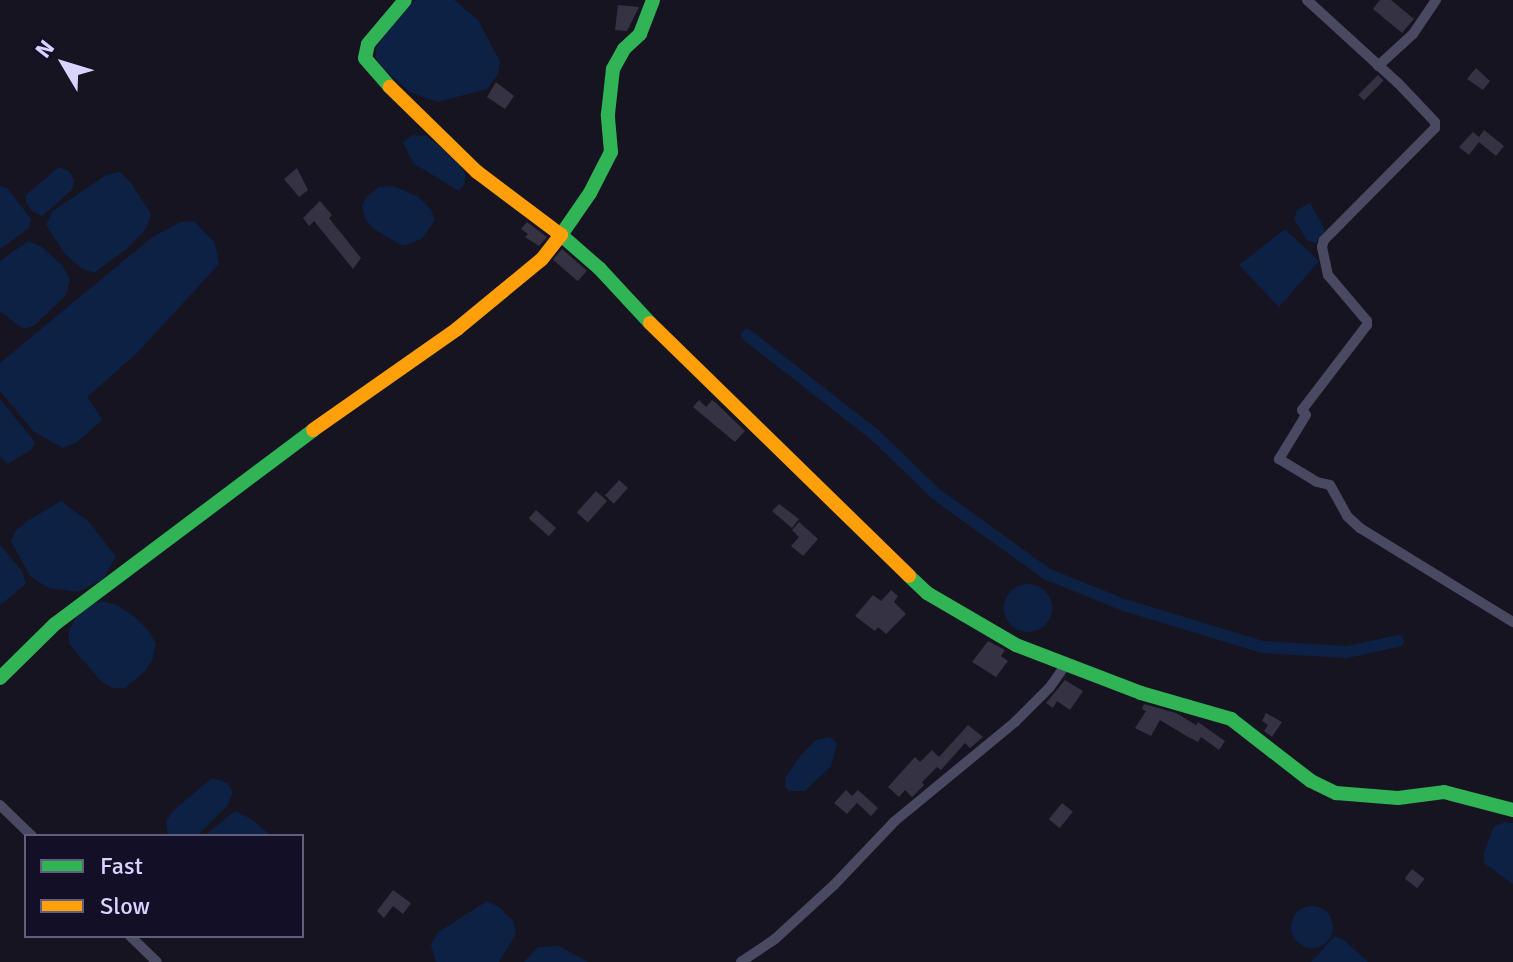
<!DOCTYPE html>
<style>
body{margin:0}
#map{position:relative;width:1513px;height:962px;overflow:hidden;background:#161421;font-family:Signika,sans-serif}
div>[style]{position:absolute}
.water>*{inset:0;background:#0d2144}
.round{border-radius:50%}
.canal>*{height:12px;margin:-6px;padding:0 6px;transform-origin:6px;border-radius:6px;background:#0d2144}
.building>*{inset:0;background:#343243;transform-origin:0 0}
.street>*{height:10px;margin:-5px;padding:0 5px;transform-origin:5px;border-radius:5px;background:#4a4962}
.fast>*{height:14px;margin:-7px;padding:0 7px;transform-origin:7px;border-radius:7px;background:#30b455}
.slow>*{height:14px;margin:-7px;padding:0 7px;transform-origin:7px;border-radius:7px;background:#ff9f0a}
span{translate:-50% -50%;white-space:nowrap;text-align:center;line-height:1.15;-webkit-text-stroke:7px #130f26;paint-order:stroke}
.legend{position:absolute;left:24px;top:834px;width:280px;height:104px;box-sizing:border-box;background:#130f26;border:2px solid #625e7d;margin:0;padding:10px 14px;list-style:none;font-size:24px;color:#d9d4ff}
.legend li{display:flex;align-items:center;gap:16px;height:40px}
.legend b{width:40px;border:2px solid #625e7d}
.north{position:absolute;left:24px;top:24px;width:80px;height:80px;-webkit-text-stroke:6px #130f26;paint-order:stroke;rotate:308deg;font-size:22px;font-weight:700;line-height:32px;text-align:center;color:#d9d4ff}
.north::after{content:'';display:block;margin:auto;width:28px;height:36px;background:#d9d4ff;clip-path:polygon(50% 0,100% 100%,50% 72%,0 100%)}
</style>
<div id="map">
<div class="water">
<div style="clip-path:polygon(415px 0,454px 0,478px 20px,500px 61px,498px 74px,487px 89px,438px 102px,410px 92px,382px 67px,376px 58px,376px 48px,393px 23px)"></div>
<div style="clip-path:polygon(413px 135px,427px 136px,459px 162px,465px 174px,465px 183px,459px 191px,413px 163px,403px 142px)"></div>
<div style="clip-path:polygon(59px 167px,69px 171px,74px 180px,72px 190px,42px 216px,32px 211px,26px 203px,26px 195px)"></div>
<div style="clip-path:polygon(120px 172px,131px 183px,151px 214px,146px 229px,128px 248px,94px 273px,81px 268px,65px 254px,46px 225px,53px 211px,106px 175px)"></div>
<div style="clip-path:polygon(0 186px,7px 188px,31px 219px,29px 228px,0 249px)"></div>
<div style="clip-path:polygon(393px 186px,417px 196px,431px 210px,435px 220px,422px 239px,403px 246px,374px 229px,365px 219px,362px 207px,366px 197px,379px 187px)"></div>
<div style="clip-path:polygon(1310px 203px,1325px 230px,1320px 241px,1314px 243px,1307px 240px,1294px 219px,1297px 210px)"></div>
<div style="clip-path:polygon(194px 221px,215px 243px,219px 264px,137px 353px,87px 397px,102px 419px,99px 423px,77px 442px,63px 448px,34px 432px,0 391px,0 363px,151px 238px,180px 222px)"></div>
<div style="clip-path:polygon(1285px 229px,1319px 261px,1279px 307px,1239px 265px)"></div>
<div style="clip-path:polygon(28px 241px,42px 247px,62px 265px,70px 280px,66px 295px,34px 326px,23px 329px,0 311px,0 261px)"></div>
<div style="clip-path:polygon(0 399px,35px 442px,31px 450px,7px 464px,0 456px)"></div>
<div style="clip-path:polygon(61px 501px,88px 521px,116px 557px,103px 579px,78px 592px,48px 588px,30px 576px,11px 541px,16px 530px,29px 520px)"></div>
<div style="clip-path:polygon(0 545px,22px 571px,26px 584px,0 605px)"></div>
<div class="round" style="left:1004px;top:584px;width:48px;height:48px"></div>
<div style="clip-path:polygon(101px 601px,117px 605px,136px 618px,148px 630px,156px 644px,152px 661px,145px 671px,125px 688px,113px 688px,101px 681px,69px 644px,69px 630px,76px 618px,86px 608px)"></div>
<div style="clip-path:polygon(830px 737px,837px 744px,831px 766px,805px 791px,789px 791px,785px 787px,786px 777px,801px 755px,816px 740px)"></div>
<div style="clip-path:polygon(212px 778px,228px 783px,233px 793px,227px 806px,197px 836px,168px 836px,166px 822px,173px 811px)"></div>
<div style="clip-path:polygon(235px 811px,253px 820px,271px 836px,204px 836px)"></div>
<div style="clip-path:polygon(1506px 822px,1513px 823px,1513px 884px,1484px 863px,1484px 853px,1494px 826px)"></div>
<div style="clip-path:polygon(487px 901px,499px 907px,513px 921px,516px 934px,499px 962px,436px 962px,431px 945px,437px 933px)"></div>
<div class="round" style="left:1291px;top:906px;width:42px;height:42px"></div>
<div style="clip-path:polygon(1335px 936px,1344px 940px,1368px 962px,1311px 962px)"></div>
<div style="clip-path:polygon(559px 946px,588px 962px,524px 962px,538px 947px)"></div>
</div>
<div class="canal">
<div style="left:747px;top:335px;width:162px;rotate:38deg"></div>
<div style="left:875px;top:435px;width:85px;rotate:44deg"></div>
<div style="left:936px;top:494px;width:137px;rotate:35.8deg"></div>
<div style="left:1047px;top:574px;width:83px;rotate:21.9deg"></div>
<div style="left:1124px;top:605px;width:144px;rotate:16.9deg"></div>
<div style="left:1262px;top:647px;width:85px;rotate:3.4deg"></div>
<div style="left:1347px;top:652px;width:52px;rotate:-12.2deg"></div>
</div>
<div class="building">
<div style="clip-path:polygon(1380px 0,1391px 0,1414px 19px,1402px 33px,1373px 9px)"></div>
<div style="clip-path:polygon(618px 5px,639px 7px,627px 31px,615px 30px)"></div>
<div style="clip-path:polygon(1476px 68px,1490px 81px,1483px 90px,1467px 79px)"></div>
<div style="left:1378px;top:75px;width:8px;height:28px;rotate:45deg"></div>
<div style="clip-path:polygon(496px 82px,514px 96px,505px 109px,487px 97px)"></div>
<div style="clip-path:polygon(1484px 130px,1504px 146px,1496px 156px,1479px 142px,1469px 155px,1459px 147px,1473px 132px,1479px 137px)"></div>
<div style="clip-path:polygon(297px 168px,308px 190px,299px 197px,284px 179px)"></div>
<div style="clip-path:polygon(320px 201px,332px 215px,329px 218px,361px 258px,353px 269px,314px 221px,309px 226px,303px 218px)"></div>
<div style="clip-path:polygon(527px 222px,547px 237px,539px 246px,525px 237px,528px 234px,521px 229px)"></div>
<div style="left:562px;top:249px;width:33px;height:14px;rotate:41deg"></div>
<div style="clip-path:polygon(699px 400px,706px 407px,712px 400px,716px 403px,745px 431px,735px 442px,693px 407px)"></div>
<div style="left:619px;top:480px;width:12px;height:21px;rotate:42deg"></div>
<div style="left:596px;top:491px;width:15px;height:29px;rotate:42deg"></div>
<div style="clip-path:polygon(779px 504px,799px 519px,792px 528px,772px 511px)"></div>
<div style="left:536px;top:510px;width:27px;height:11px;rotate:42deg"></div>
<div style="clip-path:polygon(799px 522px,818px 539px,803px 556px,791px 546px,799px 537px,792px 530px)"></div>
<div style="clip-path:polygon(891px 590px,898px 596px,894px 602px,906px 614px,886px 634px,878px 627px,875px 631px,855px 616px,873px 595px,881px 601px)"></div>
<div style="clip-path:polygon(988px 641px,1005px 650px,1001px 656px,1008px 661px,996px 677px,972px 662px)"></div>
<div style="clip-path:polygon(1065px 680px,1083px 691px,1070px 710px,1057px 701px,1053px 708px,1046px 703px)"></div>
<div style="clip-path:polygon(1144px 704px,1176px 713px,1196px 725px,1198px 722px,1225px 741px,1219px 750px,1201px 737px,1198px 742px,1188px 737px,1160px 720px,1151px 736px,1135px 728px,1146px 711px,1142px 709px)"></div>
<div style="clip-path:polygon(1266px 713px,1282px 722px,1272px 737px,1264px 731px,1268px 725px,1262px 721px)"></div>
<div style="clip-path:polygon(968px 725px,983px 737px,970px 748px,965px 743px,941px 770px,937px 767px,922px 782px,924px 785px,912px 797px,905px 790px,899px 797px,888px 787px,915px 757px,920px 762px,932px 750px,939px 757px)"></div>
<div style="clip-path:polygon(846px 790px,852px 796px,858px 790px,878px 808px,871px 816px,857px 803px,847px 814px,834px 803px)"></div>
<div style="left:1062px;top:803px;width:14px;height:21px;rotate:39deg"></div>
<div style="left:1412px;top:869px;width:16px;height:12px;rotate:38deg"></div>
<div style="clip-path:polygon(393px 890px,411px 903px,403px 914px,393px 906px,384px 918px,377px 911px)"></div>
</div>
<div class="street">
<div style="left:1307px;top:0;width:123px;rotate:42.4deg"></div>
<div style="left:1398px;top:83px;width:54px;rotate:46.5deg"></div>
<div style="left:1435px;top:122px;width:6px;rotate:90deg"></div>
<div style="left:1435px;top:128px;width:158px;rotate:134.7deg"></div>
<div style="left:1324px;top:240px;width:7px;rotate:106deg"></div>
<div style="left:1322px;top:247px;width:29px;rotate:78deg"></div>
<div style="left:1328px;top:275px;width:60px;rotate:49.7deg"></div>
<div style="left:1367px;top:321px;width:4px;rotate:90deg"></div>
<div style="left:1367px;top:325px;width:107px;rotate:127.4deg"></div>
<div style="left:1302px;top:410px;width:6px;rotate:51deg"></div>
<div style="left:1306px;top:415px;width:52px;rotate:121.5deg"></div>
<div style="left:1279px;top:459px;width:44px;rotate:31.2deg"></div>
<div style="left:1317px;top:482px;width:13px;rotate:13deg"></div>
<div style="left:1330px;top:485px;width:35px;rotate:61deg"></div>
<div style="left:1347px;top:516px;width:18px;rotate:43deg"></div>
<div style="left:1360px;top:528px;width:180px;rotate:31.6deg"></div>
<div style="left:1378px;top:66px;width:47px;rotate:-42.4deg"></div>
<div style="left:1413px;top:34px;width:41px;rotate:-55.9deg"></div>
<div style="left:0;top:805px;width:45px;rotate:44.1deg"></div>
<div style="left:130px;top:936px;width:37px;rotate:44deg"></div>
<div style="left:741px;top:962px;width:41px;rotate:-34.1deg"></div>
<div style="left:775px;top:939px;width:80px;rotate:-42.5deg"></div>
<div style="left:834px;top:885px;width:88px;rotate:-46.4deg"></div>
<div style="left:895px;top:821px;width:156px;rotate:-39.5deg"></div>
<div style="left:1015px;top:722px;width:49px;rotate:-45deg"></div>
<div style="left:1050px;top:687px;width:28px;rotate:-55deg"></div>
</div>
<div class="fast">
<div style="left:390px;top:87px;width:38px;rotate:-131deg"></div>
<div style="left:365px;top:58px;width:14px;rotate:-78deg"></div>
<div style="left:368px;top:44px;width:57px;rotate:-49.9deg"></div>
<div style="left:650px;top:323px;width:74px;rotate:-132.8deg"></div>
<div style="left:600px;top:269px;width:52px;rotate:-138.9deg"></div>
<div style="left:561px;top:235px;width:51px;rotate:-55.4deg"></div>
<div style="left:590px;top:193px;width:46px;rotate:-62.9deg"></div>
<div style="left:611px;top:152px;width:38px;rotate:-95deg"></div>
<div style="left:608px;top:114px;width:45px;rotate:-83.7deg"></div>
<div style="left:613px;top:69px;width:23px;rotate:-61deg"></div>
<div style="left:624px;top:49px;width:22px;rotate:-43deg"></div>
<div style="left:640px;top:34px;width:36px;rotate:-69deg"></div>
<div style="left:909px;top:576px;width:25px;rotate:43deg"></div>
<div style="left:927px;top:593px;width:103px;rotate:30.3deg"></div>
<div style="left:1016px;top:645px;width:134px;rotate:21deg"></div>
<div style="left:1141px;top:693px;width:94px;rotate:16.1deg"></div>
<div style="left:1231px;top:719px;width:101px;rotate:37.8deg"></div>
<div style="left:1311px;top:781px;width:28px;rotate:26deg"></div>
<div style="left:1336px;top:793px;width:62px;rotate:4.6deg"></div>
<div style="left:1398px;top:798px;width:46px;rotate:-7.4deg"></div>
<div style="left:1444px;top:792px;width:71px;rotate:14.6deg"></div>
<div style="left:0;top:678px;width:77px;rotate:-44.5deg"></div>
<div style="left:55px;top:624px;width:323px;rotate:-36.9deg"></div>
</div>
<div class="slow">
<div style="left:650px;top:323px;width:362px;rotate:44.3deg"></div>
<div style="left:313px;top:430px;width:176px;rotate:-35deg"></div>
<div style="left:457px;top:329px;width:110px;rotate:-39.5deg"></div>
<div style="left:542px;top:259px;width:31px;rotate:-52deg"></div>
<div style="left:561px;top:235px;width:105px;rotate:-143.1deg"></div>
<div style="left:477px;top:172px;width:122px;rotate:-135.7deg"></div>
</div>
<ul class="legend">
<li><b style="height:10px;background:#30b455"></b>Fast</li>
<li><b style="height:10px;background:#ff9f0a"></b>Slow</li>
</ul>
<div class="north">N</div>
</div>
